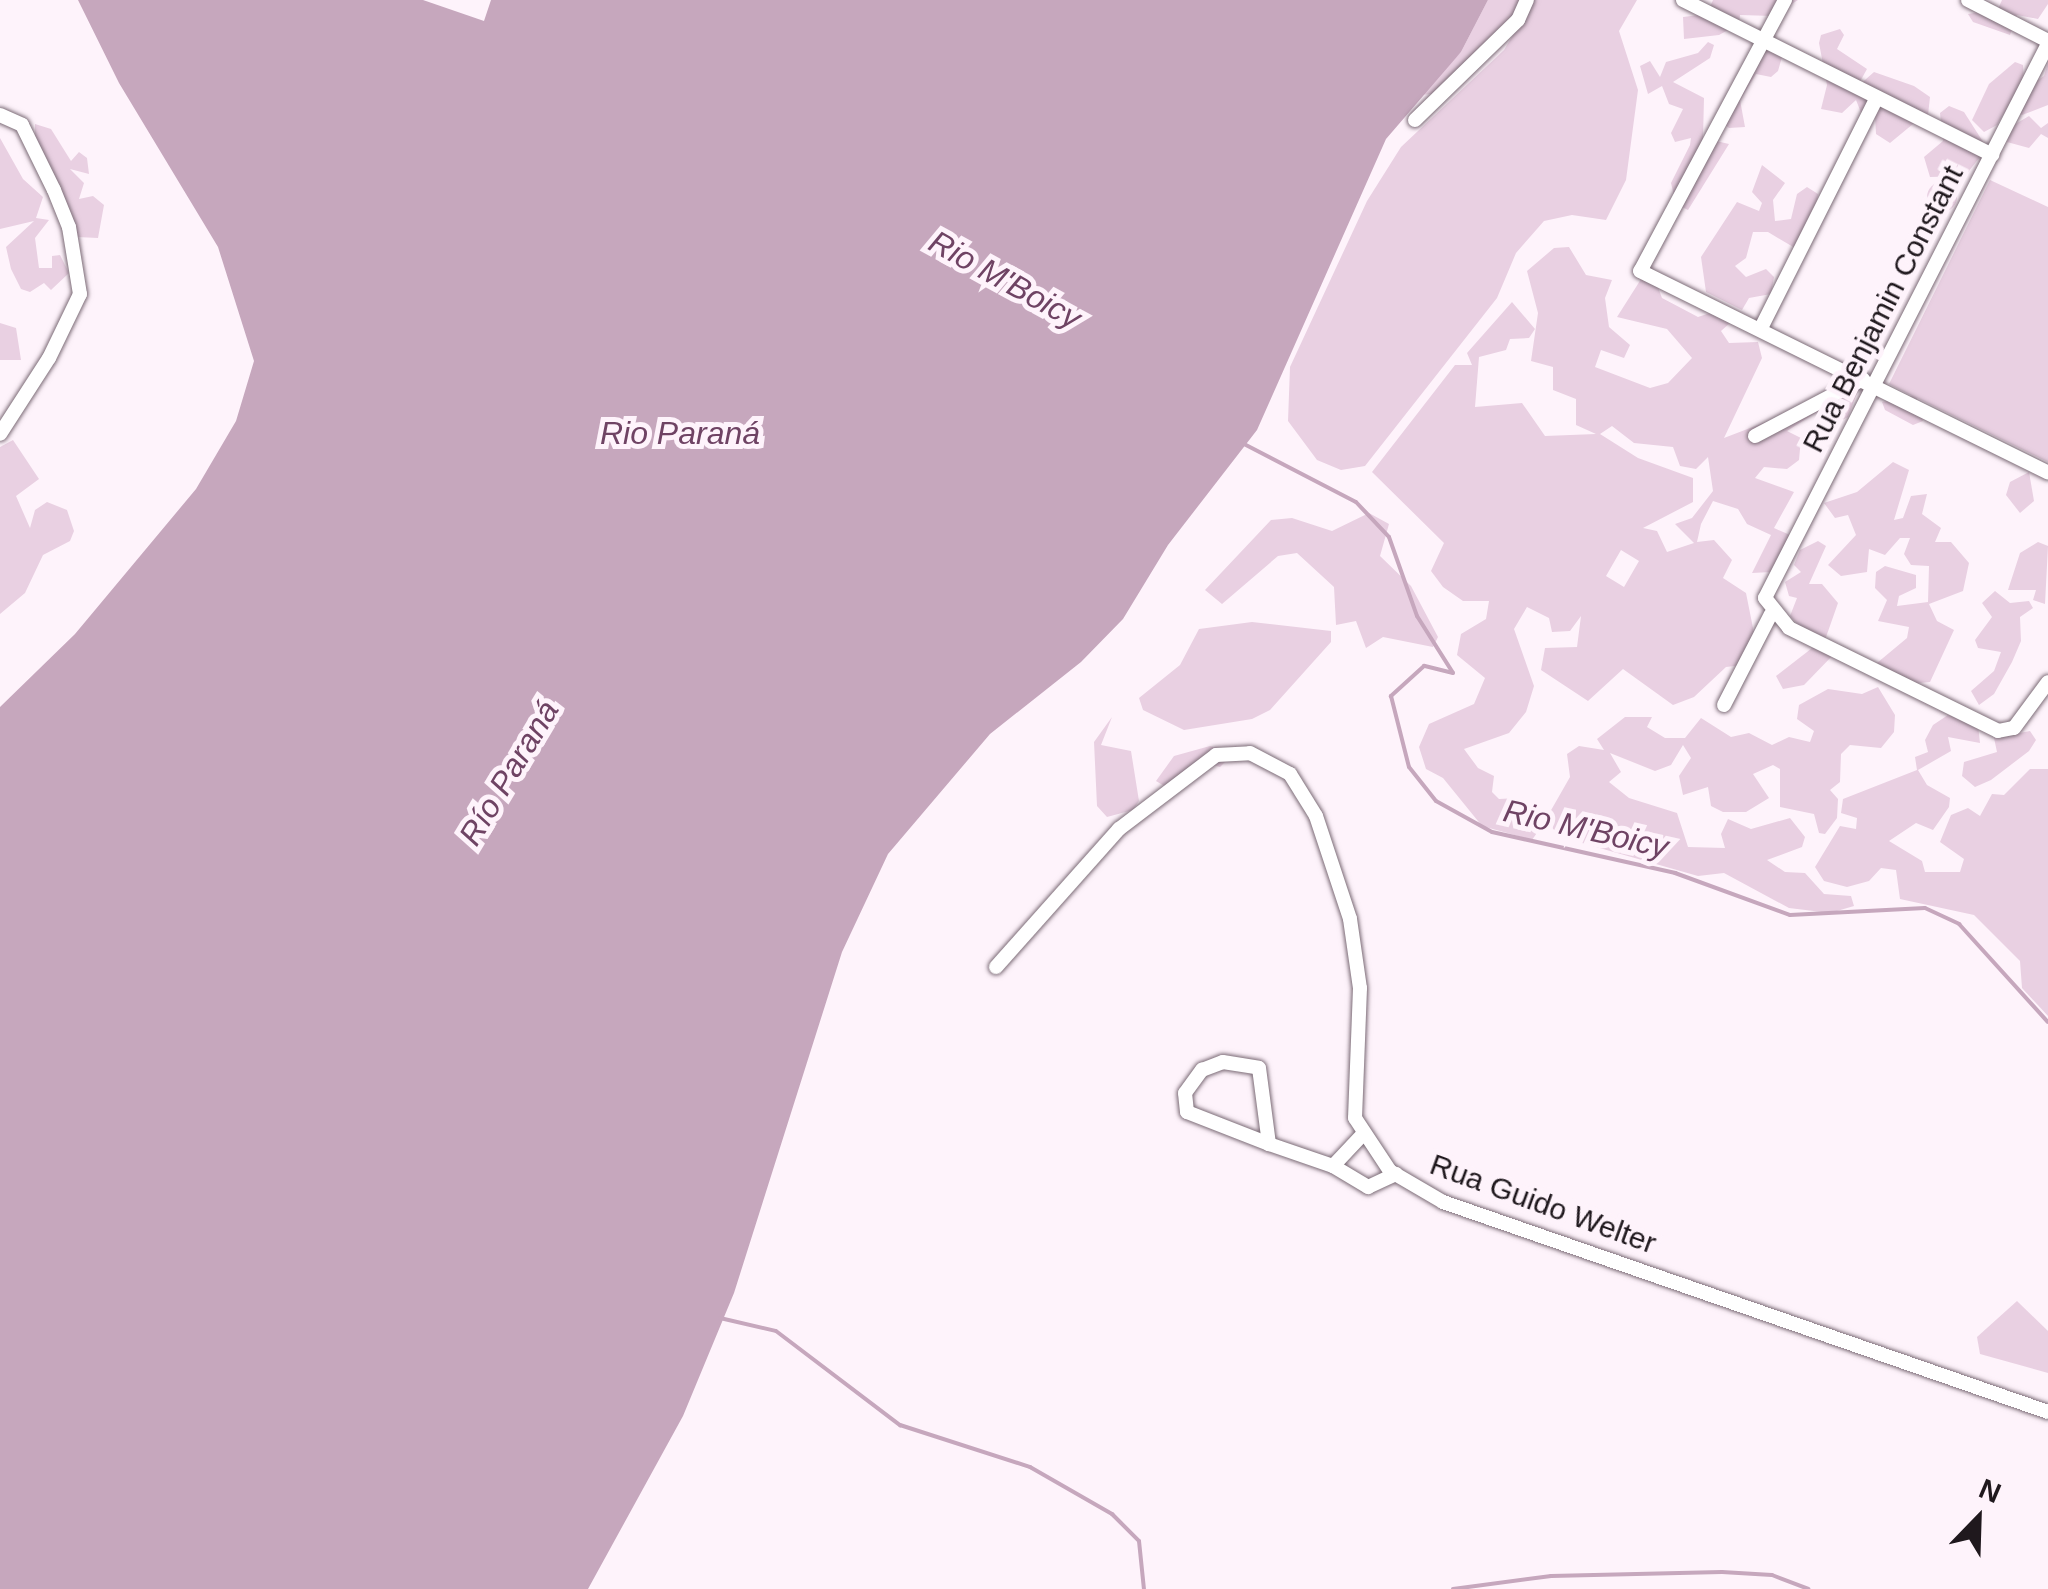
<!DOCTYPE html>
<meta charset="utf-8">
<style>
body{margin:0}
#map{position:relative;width:2048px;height:1589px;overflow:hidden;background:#fef3fb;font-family:Helvetica,sans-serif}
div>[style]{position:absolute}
.green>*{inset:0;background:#e9d0e2}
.round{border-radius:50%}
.water>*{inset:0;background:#c6a7bd}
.pier>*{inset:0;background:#fef3fb}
.stream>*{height:4px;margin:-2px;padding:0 2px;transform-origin:2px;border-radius:2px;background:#c6a7bd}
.roads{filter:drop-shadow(0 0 2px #7b6b76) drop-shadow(0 0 2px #7b6b76)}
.minor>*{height:14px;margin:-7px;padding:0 7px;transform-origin:7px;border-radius:7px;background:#fff}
span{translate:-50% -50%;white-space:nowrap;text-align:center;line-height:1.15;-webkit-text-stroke:10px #fef3fb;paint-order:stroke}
.street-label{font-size:30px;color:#1f181d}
.water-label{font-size:32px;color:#6f4364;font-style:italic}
.north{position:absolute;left:1928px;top:1469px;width:100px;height:100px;-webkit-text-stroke:8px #fef3fb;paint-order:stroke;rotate:23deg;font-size:28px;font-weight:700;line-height:40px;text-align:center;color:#1f181d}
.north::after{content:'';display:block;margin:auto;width:35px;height:45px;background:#1f181d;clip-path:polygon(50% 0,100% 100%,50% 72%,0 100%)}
</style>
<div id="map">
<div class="green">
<div style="clip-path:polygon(1488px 0,1520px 0,1513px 16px,1432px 94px,1420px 95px,1461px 52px)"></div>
<div style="clip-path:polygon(1534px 0,1637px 0,1619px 31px,1638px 90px,1626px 180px,1606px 220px,1572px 215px,1544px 221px,1516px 253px,1497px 298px,1365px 466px,1341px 470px,1317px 460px,1288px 421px,1290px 367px,1367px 201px,1401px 147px,1504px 50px)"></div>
<div style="clip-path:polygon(1713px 0,1798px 0,1773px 16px,1740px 15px,1739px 24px,1719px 35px,1684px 39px,1683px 17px,1707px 14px)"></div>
<div style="clip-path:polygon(2002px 0,2048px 0,2048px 4px,2038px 19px,2017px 15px,2010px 35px,1973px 22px,1968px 14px,1998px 9px)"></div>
<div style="clip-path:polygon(1840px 29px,1844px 35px,1837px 49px,1867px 69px,1857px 87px,1874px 72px,1914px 86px,1930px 97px,1927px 124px,1913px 124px,1890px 143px,1876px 134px,1875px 116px,1862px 115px,1856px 100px,1842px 113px,1821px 109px,1827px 85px,1819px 43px,1821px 35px)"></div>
<div style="clip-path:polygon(1708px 42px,1714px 45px,1710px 58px,1673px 82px,1704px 98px,1703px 138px,1729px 144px,1688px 210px,1676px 204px,1671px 183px,1690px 145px,1691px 138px,1675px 142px,1671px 133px,1683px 109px,1669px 104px,1662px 86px,1648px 94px,1640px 66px,1650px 61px,1660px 77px,1666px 62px,1698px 53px)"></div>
<div style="clip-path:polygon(1756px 43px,1782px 57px,1778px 71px,1771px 77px,1756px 74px,1740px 100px,1745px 127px,1729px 128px,1717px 118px)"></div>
<div style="clip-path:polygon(2015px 62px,2023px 65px,2024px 81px,1997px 125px,1984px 132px,1972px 120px,1989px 84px)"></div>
<div style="clip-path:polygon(2048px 63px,2048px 105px,2022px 115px,2017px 110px,2028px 87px,2044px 76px)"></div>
<div style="clip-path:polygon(1949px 106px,1964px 112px,1987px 148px,1965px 176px,1930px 177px,1924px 157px,1943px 141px,1940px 113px)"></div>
<div style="clip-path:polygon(2029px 116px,2041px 128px,2048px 123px,2048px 138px,2041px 134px,2029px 148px,2007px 142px,2012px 126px)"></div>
<div style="clip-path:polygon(35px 124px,51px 129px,71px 161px,79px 152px,87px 158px,89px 174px,70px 169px,84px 183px,79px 199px,93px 196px,104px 205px,98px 238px,77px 237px,35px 138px)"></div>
<div style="clip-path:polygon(0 138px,23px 179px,43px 197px,36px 218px,49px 220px,35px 238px,39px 268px,52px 268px,52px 256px,60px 255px,69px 273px,51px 290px,44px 283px,30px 292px,21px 289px,11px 269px,6px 247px,34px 221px,0 229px)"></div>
<div style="clip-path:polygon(1762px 165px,1785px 183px,1773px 200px,1775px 221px,1791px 219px,1797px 194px,1807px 187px,1818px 194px,1815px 221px,1800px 251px,1768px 232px,1753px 232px,1746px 258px,1735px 266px,1746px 277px,1766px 269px,1774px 277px,1771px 294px,1749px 298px,1742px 310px,1706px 292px,1701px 257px,1737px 202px,1759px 211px,1762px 203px,1752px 192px)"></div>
<div style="clip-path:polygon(1990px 180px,2048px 207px,2048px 462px,1917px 398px,1923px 421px,1913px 425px,1885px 410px,1882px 402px,1912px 396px,1889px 384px)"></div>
<div class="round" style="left:1927px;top:182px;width:30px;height:30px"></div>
<div style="clip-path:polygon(evenodd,1569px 247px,1586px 275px,1612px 280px,1605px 298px,1609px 327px,1630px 345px,1624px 358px,1601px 350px,1595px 367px,1650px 388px,1668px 383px,1692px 358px,1667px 329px,1617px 317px,1643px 276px,1656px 282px,1662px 298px,1698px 317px,1710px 313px,1730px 323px,1721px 331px,1729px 343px,1758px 342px,1762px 358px,1724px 438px,1860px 386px,1848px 417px,1831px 426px,1817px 412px,1787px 431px,1801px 438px,1799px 460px,1787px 469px,1764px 467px,1755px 478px,1794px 492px,1774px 528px,1790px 535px,1771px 572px,1752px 573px,1771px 535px,1747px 524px,1738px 509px,1713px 501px,1701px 524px,1697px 542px,1714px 540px,1732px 560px,1723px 578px,1746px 593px,1754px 633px,1743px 665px,1726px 667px,1694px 697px,1673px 705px,1623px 669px,1588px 701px,1541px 670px,1545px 648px,1577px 647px,1581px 616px,1570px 631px,1552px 632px,1549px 618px,1527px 607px,1514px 629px,1534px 686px,1526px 712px,1509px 733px,1464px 749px,1478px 768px,1494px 776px,1492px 792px,1499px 799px,1518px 798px,1535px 812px,1541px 827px,1532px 840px,1482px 826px,1443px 778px,1426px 769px,1419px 747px,1429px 724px,1474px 704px,1485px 678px,1457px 655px,1461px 634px,1486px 619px,1489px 601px,1463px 601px,1443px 587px,1431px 571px,1444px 543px,1372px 472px,1455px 365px,1472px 365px,1467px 353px,1512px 302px,1535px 329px,1529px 338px,1510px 339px,1506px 350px,1479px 357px,1475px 407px,1522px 403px,1545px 436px,1596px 434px,1576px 425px,1576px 399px,1553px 390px,1553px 367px,1531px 361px,1538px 313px,1527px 271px,1554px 248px,1569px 247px,1612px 426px,1634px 443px,1673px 447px,1680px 466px,1696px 469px,1708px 457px,1713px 491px,1692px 518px,1675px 524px,1694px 543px,1667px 552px,1657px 531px,1643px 528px,1693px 502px,1693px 478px,1638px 458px,1600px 434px,1612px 426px,1569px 247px,1621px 550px,1639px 561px,1624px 587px,1606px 576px,1621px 550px)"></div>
<div style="clip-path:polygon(0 323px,16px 328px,21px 360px,0 360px)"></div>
<div style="clip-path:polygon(13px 440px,39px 479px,16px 496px,30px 528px,35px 510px,47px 502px,67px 510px,74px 531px,70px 541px,43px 555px,25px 593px,0 614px,0 447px)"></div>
<div style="clip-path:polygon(1893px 462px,1909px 470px,1894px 520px,1903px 518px,1911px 496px,1927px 494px,1922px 514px,1941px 528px,1935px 542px,1951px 542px,1969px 563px,1963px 591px,1929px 604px,1937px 621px,1954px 630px,1930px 682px,1908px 684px,1877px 663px,1907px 638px,1909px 627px,1878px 621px,1887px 600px,1875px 588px,1876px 572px,1885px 566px,1916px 575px,1916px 588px,1899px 596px,1897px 606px,1928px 602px,1929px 566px,1911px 565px,1904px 554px,1910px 538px,1900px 538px,1885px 555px,1869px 549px,1867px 572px,1841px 576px,1828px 565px,1856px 535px,1848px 515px,1835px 518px,1824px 503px,1857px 492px)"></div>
<div style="clip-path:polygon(2029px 472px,2034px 501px,2020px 513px,2006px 495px,2010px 482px)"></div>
<div style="clip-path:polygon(1369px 513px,1389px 524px,1380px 556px,1411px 586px,1438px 637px,1433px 647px,1383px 637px,1366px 648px,1356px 621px,1336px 625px,1334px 587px,1297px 553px,1278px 556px,1222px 604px,1205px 590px,1271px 520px,1292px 518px,1332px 531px)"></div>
<div style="clip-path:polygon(1818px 541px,1826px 546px,1809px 584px,1822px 584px,1838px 603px,1825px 640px,1812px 639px,1790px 616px,1797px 598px,1789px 596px,1785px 582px,1801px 572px,1794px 565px,1800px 550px)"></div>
<div style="clip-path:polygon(2038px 542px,2048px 546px,2045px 604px,2033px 600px,2036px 590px,2008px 590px,2020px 553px)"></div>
<div style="clip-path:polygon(1995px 591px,2010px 603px,2029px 601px,2033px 608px,2020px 617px,2021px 641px,2012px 662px,1994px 694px,1979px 705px,1971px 691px,1994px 671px,2001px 652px,1978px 648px,1975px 640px,1992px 617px,1982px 603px)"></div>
<div style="clip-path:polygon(1252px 622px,1331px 631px,1331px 642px,1270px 710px,1252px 719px,1184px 730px,1143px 710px,1139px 698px,1180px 665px,1199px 629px)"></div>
<div style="clip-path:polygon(1816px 645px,1835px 653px,1804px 685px,1783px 689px,1776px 676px)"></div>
<div style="clip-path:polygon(1878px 687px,1895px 715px,1894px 732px,1881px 748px,1850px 745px,1841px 754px,1840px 782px,1830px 790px,1838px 799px,1837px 818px,1825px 834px,1819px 833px,1814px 814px,1780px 807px,1780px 769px,1773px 765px,1753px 774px,1769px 798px,1746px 812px,1723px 812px,1711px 806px,1708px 787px,1683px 795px,1679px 776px,1691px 758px,1683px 745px,1671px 765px,1655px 771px,1610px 753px,1621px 772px,1609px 782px,1629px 798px,1677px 813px,1688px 847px,1725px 848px,1721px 834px,1728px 819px,1751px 829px,1790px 818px,1805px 837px,1802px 847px,1767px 860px,1785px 872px,1805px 873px,1824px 894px,1851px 896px,1854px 906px,1830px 913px,1789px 908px,1724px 873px,1698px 876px,1568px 839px,1553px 829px,1550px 812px,1570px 777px,1567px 754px,1579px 746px,1604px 750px,1597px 739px,1625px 717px,1652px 717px,1647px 727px,1665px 738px,1685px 738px,1701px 718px,1731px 737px,1749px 733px,1772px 745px,1789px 737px,1810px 742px,1814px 731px,1797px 719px,1799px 705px,1828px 689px,1862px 694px)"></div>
<div style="clip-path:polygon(1948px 715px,1978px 725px,1980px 743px,1948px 737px,1951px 751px,1918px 770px,1927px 785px,1950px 798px,1949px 807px,1933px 830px,1916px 823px,1889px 841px,1922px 861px,1925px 872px,1960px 872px,1964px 859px,1940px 842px,1951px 815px,1968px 808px,1980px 816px,1992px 794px,2004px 795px,2030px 769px,2048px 769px,2048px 1016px,2022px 988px,2020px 961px,1974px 915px,1900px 899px,1896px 870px,1881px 868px,1869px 881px,1847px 887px,1824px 881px,1815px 867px,1840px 826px,1856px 829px,1857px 818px,1841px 813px,1843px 799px,1917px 770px,1915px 757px,1928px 752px,1925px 740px,1933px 725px)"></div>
<div style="clip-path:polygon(1112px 717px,1101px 745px,1131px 751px,1139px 801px,1133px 810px,1107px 817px,1097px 806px,1094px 742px)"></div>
<div style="clip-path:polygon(2030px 731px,2036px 740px,2029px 751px,1991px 780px,1975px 787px,1962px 776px,1964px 762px,1997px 752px,1994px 738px)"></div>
<div style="clip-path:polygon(1210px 746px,1222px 749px,1227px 760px,1220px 767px,1205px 763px,1166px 787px,1156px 781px,1174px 756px)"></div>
<div style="clip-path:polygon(2017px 1301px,2048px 1331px,2048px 1373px,1980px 1354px,1977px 1337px)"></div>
</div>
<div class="water">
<div style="clip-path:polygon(78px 0,1488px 0,1461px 52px,1386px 139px,1257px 430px,1168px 545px,1123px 619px,1081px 662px,990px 734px,888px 854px,842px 952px,734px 1293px,683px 1416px,588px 1589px,0 1589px,0 707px,75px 634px,196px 489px,236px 421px,254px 361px,218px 247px,119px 83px)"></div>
</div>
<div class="pier">
<div style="clip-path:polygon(423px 0,491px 0,484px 21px)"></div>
</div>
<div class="stream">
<div style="left:1244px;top:444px;width:126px;rotate:27.4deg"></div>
<div style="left:1356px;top:502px;width:48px;rotate:46.7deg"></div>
<div style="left:1389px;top:537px;width:84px;rotate:70.5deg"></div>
<div style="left:1417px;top:616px;width:67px;rotate:57.7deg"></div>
<div style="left:1453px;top:673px;width:30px;rotate:-166deg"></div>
<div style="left:1424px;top:666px;width:45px;rotate:137.7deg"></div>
<div style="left:1391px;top:696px;width:73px;rotate:75.8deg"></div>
<div style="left:1409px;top:767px;width:43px;rotate:51.5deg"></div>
<div style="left:1436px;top:801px;width:64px;rotate:29deg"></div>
<div style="left:1492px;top:832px;width:188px;rotate:12.6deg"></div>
<div style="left:1675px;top:873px;width:122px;rotate:20.1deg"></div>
<div style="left:1790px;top:915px;width:135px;rotate:-3deg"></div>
<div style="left:1925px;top:908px;width:38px;rotate:25deg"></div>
<div style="left:1959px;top:924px;width:132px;rotate:47.8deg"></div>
<div style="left:720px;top:1318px;width:57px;rotate:13.1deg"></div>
<div style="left:776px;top:1331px;width:156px;rotate:37.2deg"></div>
<div style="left:900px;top:1425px;width:137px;rotate:17.9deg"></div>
<div style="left:1030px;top:1467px;width:95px;rotate:29.8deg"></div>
<div style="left:1112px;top:1514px;width:38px;rotate:45deg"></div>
<div style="left:1139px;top:1541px;width:48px;rotate:84.1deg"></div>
<div style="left:1453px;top:1589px;width:99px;rotate:-7.6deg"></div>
<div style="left:1551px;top:1576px;width:171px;rotate:-1.3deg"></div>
<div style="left:1722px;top:1572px;width:50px;rotate:3.4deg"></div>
<div style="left:1772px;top:1575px;width:39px;rotate:21deg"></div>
</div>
<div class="roads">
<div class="minor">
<div style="left:1683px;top:0;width:346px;rotate:26.6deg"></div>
<div style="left:1785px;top:0;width:307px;rotate:118.1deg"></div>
<div style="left:1640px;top:271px;width:455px;rotate:26.3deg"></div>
<div style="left:1968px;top:0;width:90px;rotate:27.1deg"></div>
<div style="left:2048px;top:44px;width:622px;rotate:117.06deg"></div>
<div style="left:1765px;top:598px;width:38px;rotate:51deg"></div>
<div style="left:1789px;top:628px;width:233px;rotate:26.2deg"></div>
<div style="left:1998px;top:731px;width:16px;rotate:-11deg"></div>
<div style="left:2014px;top:728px;width:57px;rotate:-53.5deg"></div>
<div style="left:0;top:115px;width:24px;rotate:24deg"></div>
<div style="left:22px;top:125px;width:72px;rotate:63.8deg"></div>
<div style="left:54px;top:190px;width:40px;rotate:68deg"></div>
<div style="left:69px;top:227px;width:68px;rotate:80.7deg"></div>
<div style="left:80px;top:294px;width:71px;rotate:115.8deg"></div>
<div style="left:49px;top:358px;width:90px;rotate:122.8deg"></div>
<div style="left:1415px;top:120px;width:144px;rotate:-44.2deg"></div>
<div style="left:1518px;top:20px;width:22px;rotate:-66deg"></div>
<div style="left:1761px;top:328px;width:258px;rotate:-63.3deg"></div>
<div style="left:1755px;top:436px;width:122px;rotate:-27.8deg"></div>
<div style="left:1724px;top:705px;width:102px;rotate:-62.7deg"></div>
<div style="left:996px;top:967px;width:185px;rotate:-48.3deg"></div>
<div style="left:1119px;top:829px;width:122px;rotate:-37.3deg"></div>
<div style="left:1216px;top:755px;width:34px;rotate:-3deg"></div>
<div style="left:1250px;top:753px;width:45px;rotate:27.7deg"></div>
<div style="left:1290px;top:774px;width:49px;rotate:58.2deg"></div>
<div style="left:1316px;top:816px;width:108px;rotate:71.7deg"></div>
<div style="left:1350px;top:919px;width:70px;rotate:81.8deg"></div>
<div style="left:1360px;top:988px;width:130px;rotate:92.2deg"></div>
<div style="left:1355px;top:1118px;width:64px;rotate:56.6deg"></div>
<div style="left:1390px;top:1171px;width:61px;rotate:30.3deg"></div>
<div style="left:1443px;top:1202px;width:640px;rotate:19.14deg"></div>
<div style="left:1269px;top:1144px;width:88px;rotate:-158.7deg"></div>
<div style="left:1187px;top:1112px;width:19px;rotate:-96deg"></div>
<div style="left:1185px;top:1093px;width:29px;rotate:-54deg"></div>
<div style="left:1202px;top:1070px;width:22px;rotate:-21deg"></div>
<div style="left:1223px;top:1062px;width:36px;rotate:9deg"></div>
<div style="left:1259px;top:1068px;width:77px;rotate:82.5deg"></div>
<div style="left:1269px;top:1144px;width:68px;rotate:19deg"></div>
<div style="left:1333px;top:1166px;width:41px;rotate:31deg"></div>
<div style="left:1368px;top:1187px;width:31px;rotate:-25deg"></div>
<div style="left:1333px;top:1166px;width:44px;rotate:-46.8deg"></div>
</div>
</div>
<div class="street-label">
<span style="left:1883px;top:309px;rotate:-63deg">Rua Benjamin Constant</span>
<span style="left:1543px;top:1204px;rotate:20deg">Rua Guido Welter</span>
</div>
<div class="water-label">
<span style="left:1005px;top:280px;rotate:29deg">Rio M'Boicy</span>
<span style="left:680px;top:433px">Rio Paraná</span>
<span style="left:509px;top:773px;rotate:-59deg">Río Paraná</span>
<span style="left:1586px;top:829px;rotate:13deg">Rio M'Boicy</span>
</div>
<div class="north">N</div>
</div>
